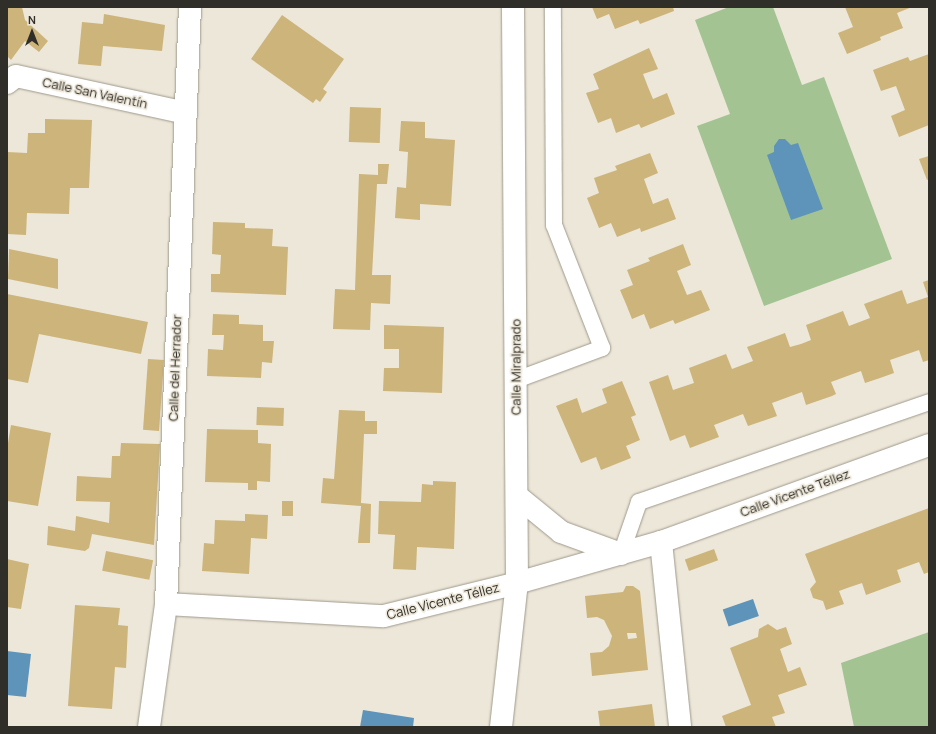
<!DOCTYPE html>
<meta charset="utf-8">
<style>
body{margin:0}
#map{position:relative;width:936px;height:734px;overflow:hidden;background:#ede7d9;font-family:Manrope,sans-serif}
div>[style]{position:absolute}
.green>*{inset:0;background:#a3c392}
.water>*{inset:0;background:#5e93ba;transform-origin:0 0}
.building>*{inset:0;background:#ccb47a;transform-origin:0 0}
.roads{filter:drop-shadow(0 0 1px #9e998c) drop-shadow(0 0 1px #9e998c)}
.service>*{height:16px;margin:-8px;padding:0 8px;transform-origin:8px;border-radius:8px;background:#fff}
.minor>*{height:22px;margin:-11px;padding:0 11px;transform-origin:11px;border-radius:11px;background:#fff}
span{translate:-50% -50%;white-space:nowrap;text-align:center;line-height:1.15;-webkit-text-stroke:3px #ede7d9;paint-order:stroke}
.street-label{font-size:13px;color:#302e29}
.frame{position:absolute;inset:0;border:8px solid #302e29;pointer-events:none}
.north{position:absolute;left:12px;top:12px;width:40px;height:40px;-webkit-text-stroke:3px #ede7d9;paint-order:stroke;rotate:0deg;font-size:11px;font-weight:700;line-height:16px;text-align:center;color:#302e29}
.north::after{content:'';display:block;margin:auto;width:14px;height:18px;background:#302e29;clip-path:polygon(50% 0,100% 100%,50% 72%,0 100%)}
</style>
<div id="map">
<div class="green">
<div style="clip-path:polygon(729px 7px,773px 7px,802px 85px,824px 77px,892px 259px,764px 306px,697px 126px,730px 114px,695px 20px)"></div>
<div style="clip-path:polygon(929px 632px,929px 727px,854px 727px,841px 663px)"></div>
</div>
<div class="water">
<div style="clip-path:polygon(779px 139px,785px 139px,791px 145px,798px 143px,823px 209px,791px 220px,767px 155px,774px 152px,774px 146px)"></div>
<div style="left:753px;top:599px;width:18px;height:32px;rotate:71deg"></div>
<div style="clip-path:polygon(7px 651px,31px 654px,26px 697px,7px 695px)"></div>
<div style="clip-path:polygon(363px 710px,414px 718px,413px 727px,360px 727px)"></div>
</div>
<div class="building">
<div style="clip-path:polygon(7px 7px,22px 7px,25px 20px,48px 41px,39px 52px,25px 41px,11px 60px,7px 56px)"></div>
<div style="clip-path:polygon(592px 7px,673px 7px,674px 11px,640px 24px,638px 20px,615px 29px,609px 14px,597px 19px)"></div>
<div style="clip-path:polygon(845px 7px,912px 7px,897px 13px,903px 28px,880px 37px,881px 40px,847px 54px,838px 33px,853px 27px)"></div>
<div style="clip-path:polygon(104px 14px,165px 25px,162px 51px,103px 46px,101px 66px,78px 64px,82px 22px,103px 24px)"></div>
<div style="clip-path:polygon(282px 15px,344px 59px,323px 89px,327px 92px,320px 102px,316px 99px,313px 103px,251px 59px)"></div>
<div style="clip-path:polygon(649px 48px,658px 69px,643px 74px,648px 87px,653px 99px,667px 93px,675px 114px,641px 128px,639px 124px,616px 133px,611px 118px,598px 123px,586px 93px,599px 89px,593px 74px)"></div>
<div style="clip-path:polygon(929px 54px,929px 125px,899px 137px,891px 116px,905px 110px,896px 86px,881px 91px,873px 70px,908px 57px,910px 61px)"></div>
<div style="left:350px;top:107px;width:31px;height:35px;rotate:2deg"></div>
<div style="clip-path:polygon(45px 119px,92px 120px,89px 188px,70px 188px,69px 214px,27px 213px,26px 235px,7px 234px,7px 152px,27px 153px,28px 133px,45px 133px)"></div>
<div style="clip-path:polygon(401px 121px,425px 122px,425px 138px,455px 140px,451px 206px,420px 204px,420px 220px,395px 218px,397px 187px,406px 188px,408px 152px,399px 151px)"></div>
<div style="clip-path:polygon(650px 153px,658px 173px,644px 179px,653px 204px,668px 198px,676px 219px,641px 232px,640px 228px,617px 237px,611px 223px,599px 228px,587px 198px,599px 193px,594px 178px,617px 170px,615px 166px)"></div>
<div style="clip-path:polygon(929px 156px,929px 179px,927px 180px,919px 159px)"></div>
<div style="clip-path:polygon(378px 164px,389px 164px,387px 184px,377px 184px,372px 275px,391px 275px,390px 304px,371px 303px,370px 330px,333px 329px,335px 289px,355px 290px,359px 174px,378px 175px)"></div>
<div style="clip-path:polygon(213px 222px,245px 223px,245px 228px,273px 229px,272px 246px,288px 247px,286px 295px,211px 292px,211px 274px,220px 274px,221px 255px,212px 254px)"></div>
<div style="clip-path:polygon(683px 244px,691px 265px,677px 271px,687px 295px,701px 290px,710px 310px,675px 324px,673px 320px,650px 329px,644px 314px,632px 319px,626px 304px,620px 290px,633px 285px,627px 270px,650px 261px,648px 258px)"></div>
<div style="clip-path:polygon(9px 249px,58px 259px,58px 289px,8px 279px)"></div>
<div style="clip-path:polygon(929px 280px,929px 360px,923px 362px,919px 350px,890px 360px,894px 373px,880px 378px,865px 383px,861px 371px,831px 382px,836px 394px,832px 396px,806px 405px,802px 392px,772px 403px,777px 416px,748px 426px,743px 414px,714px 425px,719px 437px,690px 448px,685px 435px,670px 441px,649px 382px,668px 375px,673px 390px,694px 383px,689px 368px,726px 354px,732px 369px,753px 361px,747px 347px,785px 333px,790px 347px,801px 344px,811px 340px,806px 325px,843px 311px,849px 326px,870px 318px,864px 304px,902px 290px,907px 304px,928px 297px,923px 282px)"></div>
<div style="clip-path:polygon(7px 294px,148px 322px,141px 354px,39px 334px,28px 383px,7px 379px)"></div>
<div style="clip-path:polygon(213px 314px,239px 315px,239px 324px,263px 325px,263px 341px,274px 341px,272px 363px,262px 362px,261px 378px,207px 376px,208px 349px,223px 350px,224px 335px,212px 335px)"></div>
<div style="clip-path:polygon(384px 325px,444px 327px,442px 393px,383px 391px,384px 368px,399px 368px,399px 349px,384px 349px)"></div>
<div style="left:148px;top:359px;width:16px;height:71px;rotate:4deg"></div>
<div style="clip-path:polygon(622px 381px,636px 415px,631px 417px,640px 440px,626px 446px,631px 458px,601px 470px,596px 457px,581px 463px,556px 406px,577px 398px,582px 413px,607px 403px,602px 389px)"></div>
<div style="left:257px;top:407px;width:27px;height:18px;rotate:2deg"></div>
<div style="clip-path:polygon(339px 410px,365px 411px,365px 421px,377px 421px,377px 434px,364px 434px,361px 503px,371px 504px,370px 543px,358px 543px,361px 506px,321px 503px,323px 478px,334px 479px)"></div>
<div style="clip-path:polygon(11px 425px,51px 433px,38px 506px,7px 501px,7px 449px)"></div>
<div style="clip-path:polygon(207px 429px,258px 430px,258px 443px,271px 444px,270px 482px,257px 481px,257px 490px,248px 490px,248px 483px,205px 482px)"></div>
<div style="clip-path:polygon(121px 443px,160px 444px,154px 545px,92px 534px,89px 548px,85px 551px,47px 545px,48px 526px,75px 531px,76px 516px,109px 523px,110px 502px,76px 501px,77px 476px,111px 478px,112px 456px,120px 456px)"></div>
<div style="clip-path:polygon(433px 481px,456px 482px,454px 549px,417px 547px,416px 570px,393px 569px,395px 535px,378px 534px,379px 501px,421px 502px,422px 484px,433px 485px)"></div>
<div style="left:282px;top:501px;width:11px;height:15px"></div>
<div style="clip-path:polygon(929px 508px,929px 572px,924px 574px,919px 562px,897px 570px,901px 582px,866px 595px,862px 583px,850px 587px,839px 591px,844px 604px,826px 610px,823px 601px,813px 598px,810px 589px,816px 582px,805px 554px)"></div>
<div style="clip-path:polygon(245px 514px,268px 515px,267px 539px,251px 538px,249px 574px,202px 571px,204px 543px,214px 544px,215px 520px,245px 521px)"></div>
<div style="left:714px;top:549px;width:12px;height:31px;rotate:70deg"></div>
<div style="left:106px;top:551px;width:48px;height:20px;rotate:11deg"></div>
<div style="clip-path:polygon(7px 559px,29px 564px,21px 609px,7px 607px)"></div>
<div style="clip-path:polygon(evenodd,626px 586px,633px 586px,640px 591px,648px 670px,592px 676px,590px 653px,602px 652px,609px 646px,612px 636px,604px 620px,597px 617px,587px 618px,585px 596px,623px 592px,626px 586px,627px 633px,636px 633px,637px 638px,628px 639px,627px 633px)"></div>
<div style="clip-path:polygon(75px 605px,120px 608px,118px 625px,128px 626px,126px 668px,115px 667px,112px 709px,68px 706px)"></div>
<div style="clip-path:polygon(768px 624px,777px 630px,786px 627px,792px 644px,780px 649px,788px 672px,800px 667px,807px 685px,778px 695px,785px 713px,772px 717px,776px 727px,726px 727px,722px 716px,751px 705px,730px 648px,758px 637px,759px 629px)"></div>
<div style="clip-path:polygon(652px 704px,655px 727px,600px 727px,598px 711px)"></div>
</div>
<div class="roads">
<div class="service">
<div style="left:516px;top:380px;width:92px;rotate:-20.4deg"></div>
<div style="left:602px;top:348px;width:132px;rotate:-111.3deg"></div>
<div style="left:554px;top:225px;width:218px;rotate:-90.3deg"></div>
<div style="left:621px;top:554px;width:55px;rotate:-70.9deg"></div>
<div style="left:639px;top:502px;width:307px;rotate:-19deg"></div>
</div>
<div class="minor">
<div style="left:7px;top:83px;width:11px;rotate:-38deg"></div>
<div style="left:16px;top:76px;width:173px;rotate:12.3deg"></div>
<div style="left:517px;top:496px;width:57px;rotate:39.3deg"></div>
<div style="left:561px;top:532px;width:64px;rotate:20.1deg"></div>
<div style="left:661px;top:542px;width:186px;rotate:84.1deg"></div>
<div style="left:166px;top:604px;width:218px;rotate:3.2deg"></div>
<div style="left:384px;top:616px;width:137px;rotate:-13.9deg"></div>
<div style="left:517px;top:583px;width:150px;rotate:-15.9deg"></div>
<div style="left:661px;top:542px;width:285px;rotate:-19.9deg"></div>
<div style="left:149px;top:727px;width:124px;rotate:-82.1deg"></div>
<div style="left:166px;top:604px;width:597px;rotate:-87.7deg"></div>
<div style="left:501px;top:727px;width:145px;rotate:-83.7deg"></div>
<div style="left:517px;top:583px;width:576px;rotate:-90.4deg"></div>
</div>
</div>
<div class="street-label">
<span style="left:95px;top:93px;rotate:12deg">Calle San Valentín</span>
<span style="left:516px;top:367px;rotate:-90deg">Calle Miralprado</span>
<span style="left:175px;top:368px;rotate:-88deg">Calle del Herrador</span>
<span style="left:795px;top:493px;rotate:-20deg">Calle Vicente Téllez</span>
<span style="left:443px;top:601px;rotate:-14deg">Calle Vicente Téllez</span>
</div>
<div class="frame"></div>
<div class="north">N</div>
</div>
